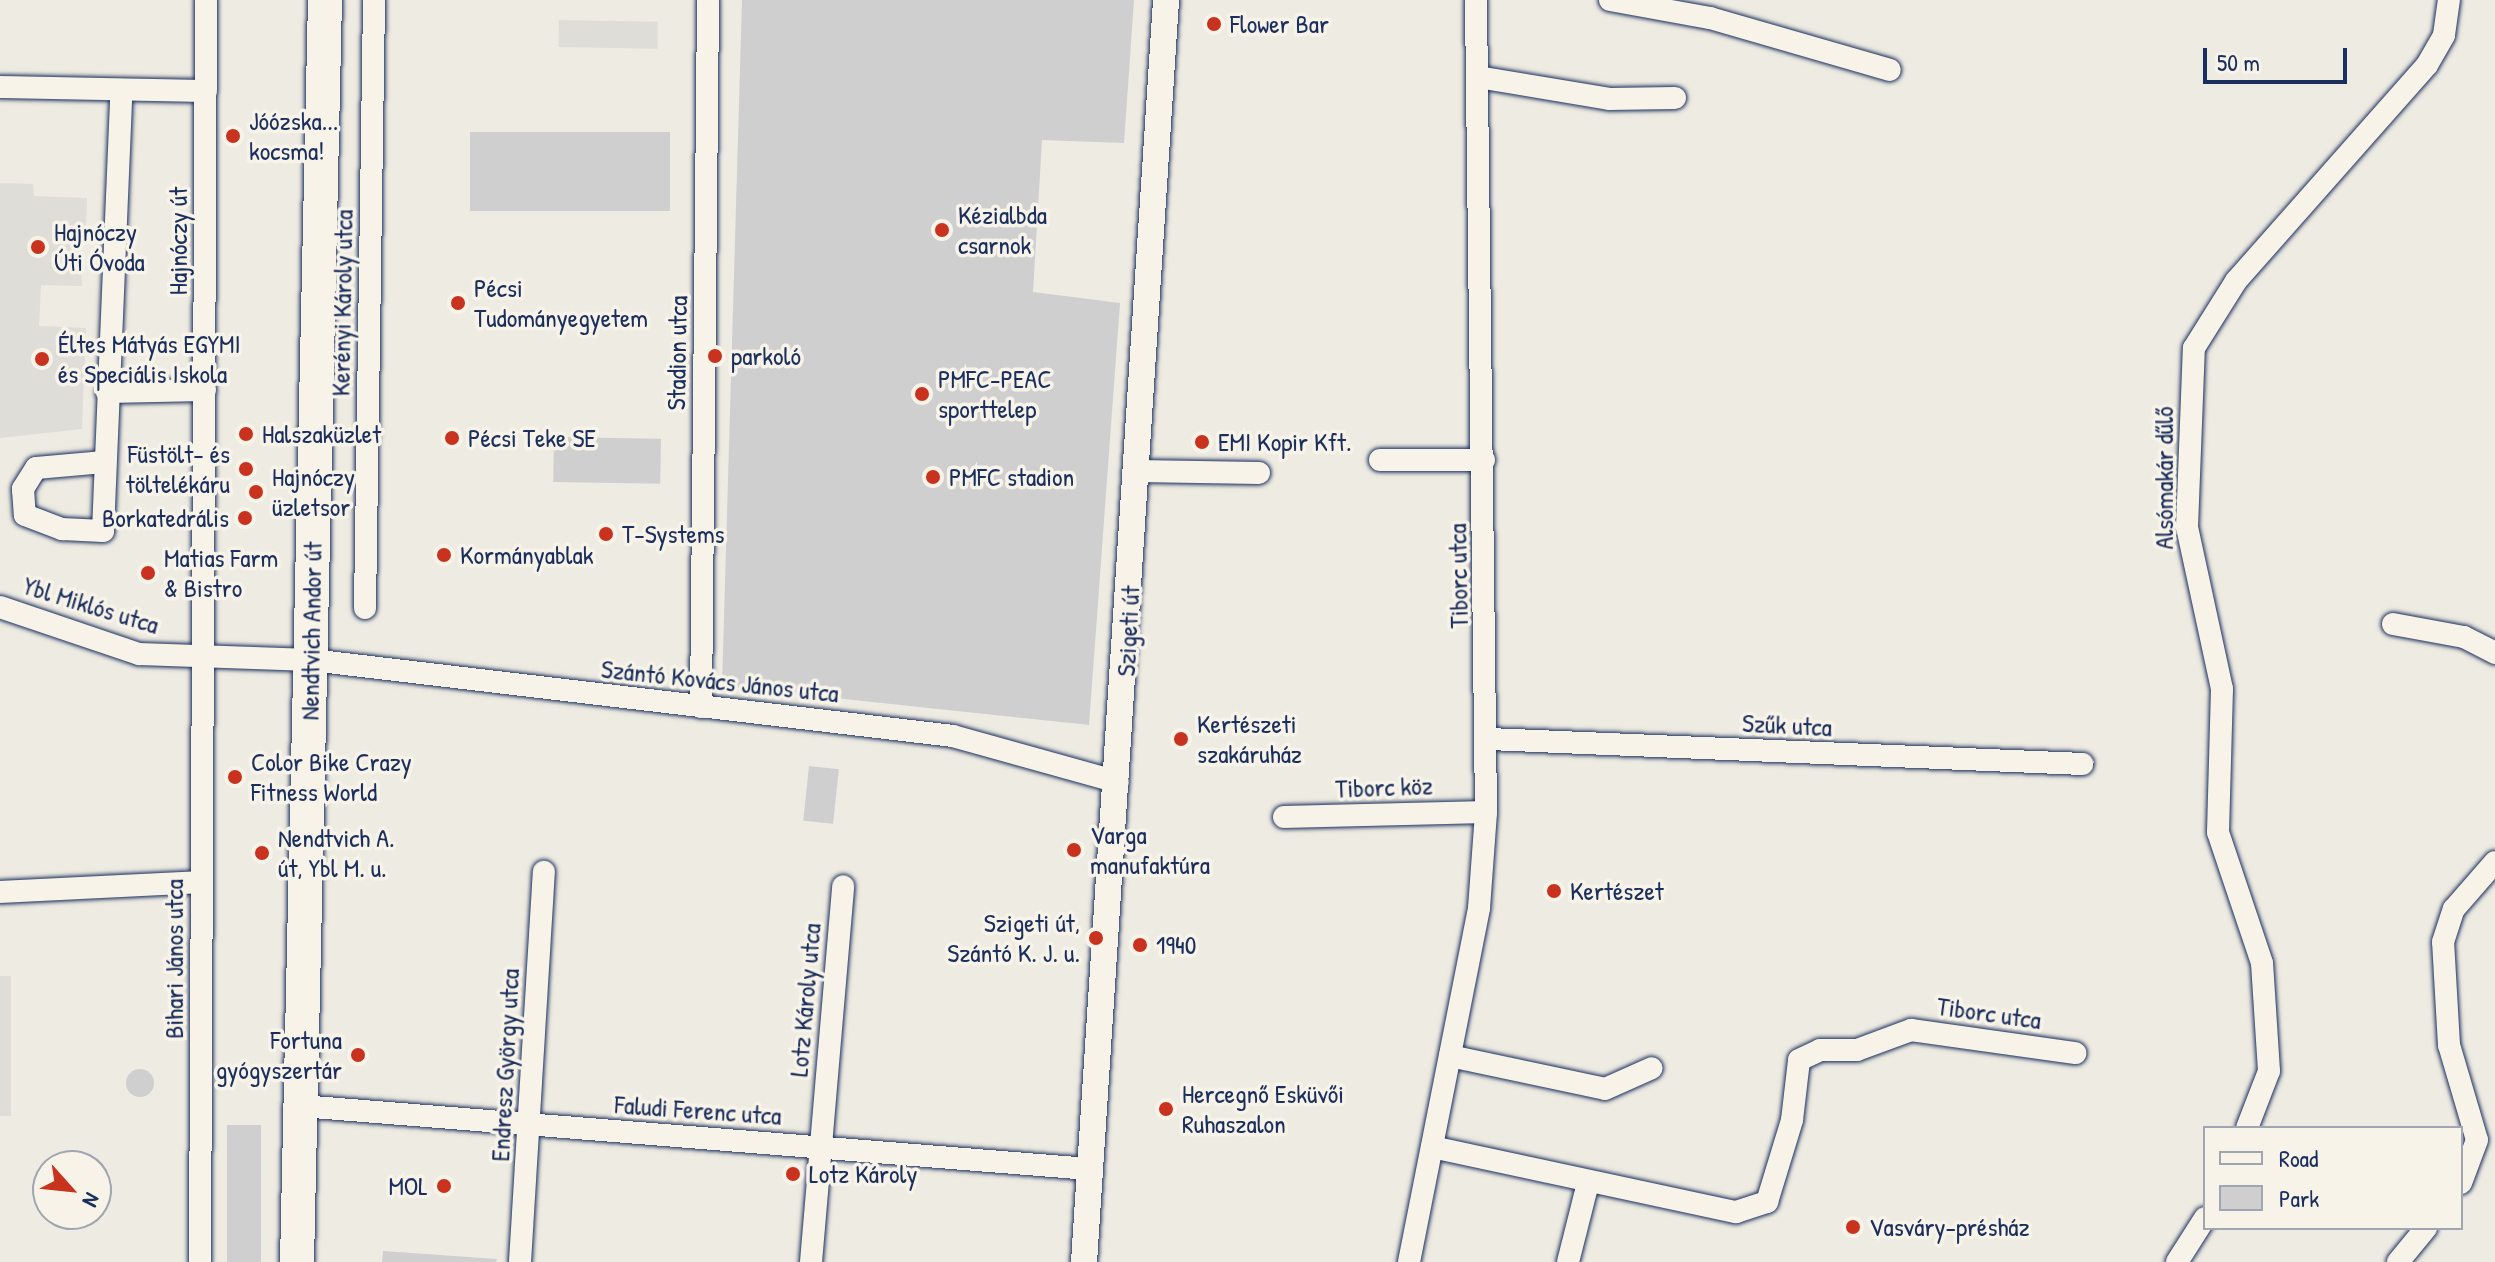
<!DOCTYPE html>
<meta charset="utf-8">
<style>
body{margin:0}
#map{position:relative;width:2495px;height:1262px;overflow:hidden;background:#eeebe2;font-family:"Patrick Hand",sans-serif}
div>[style]{position:absolute}
.built>*{inset:0;background:#deddd8;transform-origin:0 0}
.green>*{inset:0;background:#cfcfcf;transform-origin:0 0}
.round{border-radius:50%}
.roads{filter:drop-shadow(0 0 2px #1b2f5e) drop-shadow(0 0 2px #1b2f5e)}
.minor>*{height:22px;margin:-11px;padding:0 11px;transform-origin:11px;border-radius:11px;background:#f7f3e8}
.tertiary>*{height:26px;margin:-13px;padding:0 13px;transform-origin:13px;border-radius:13px;background:#f7f3e8}
.primary>*{height:34px;margin:-17px;padding:0 17px;transform-origin:17px;border-radius:17px;background:#f7f3e8}
.dots>*{width:22px;height:22px;translate:-50% -50%;box-sizing:border-box;border:4px solid #f7f3e8;border-radius:50%}
span{translate:-50% -50%;white-space:nowrap;text-align:center;line-height:1.15;-webkit-text-stroke:7px #f7f3e8;paint-order:stroke}
.poi-label{font-size:26px;color:#1b2f5e}
.left{translate:0 -50%;text-align:left}
.right{translate:-100% -50%;text-align:right}
.street-label{font-size:26px;color:#1b2f5e}
.legend{position:absolute;left:2203px;top:1126px;width:260px;height:104px;box-sizing:border-box;background:#f7f3e8;border:2px solid #9fa5b1;margin:0;padding:10px 14px;list-style:none;font-size:24px;color:#1b2f5e}
.legend li{display:flex;align-items:center;gap:16px;height:40px}
.legend b{width:40px;border:2px solid #9fa5b1}
.north{position:absolute;left:32px;top:1150px;width:80px;height:80px;box-sizing:border-box;background:#f7f3e8;border:2px solid #9fa5b1;border-radius:50%;rotate:117deg;font-size:22px;font-weight:700;line-height:32px;text-align:center;color:#1b2f5e}
.north::after{content:'';display:block;margin:auto;width:28px;height:36px;background:#c8321e;clip-path:polygon(50% 0,100% 100%,50% 72%,0 100%)}
.scale{position:absolute;left:2203px;top:48px;width:144px;height:36px;box-sizing:border-box;border:4px solid #1b2f5e;border-top:0;padding-left:10px;font-size:24px;line-height:28px;white-space:nowrap;color:#1b2f5e;-webkit-text-stroke:6px #f7f3e8;paint-order:stroke}
</style>
<div id="map">
<div class="built">
<div style="left:559px;top:20px;width:99px;height:27px;rotate:1deg"></div>
<div style="clip-path:polygon(0 183px,33px 184px,34px 196px,87px 198px,86px 226px,77px 226px,82px 286px,41px 285px,39px 326px,86px 328px,82px 429px,0 438px)"></div>
<div style="left:11px;top:976px;width:140px;height:11px;rotate:90deg"></div>
</div>
<div class="green">
<div style="clip-path:polygon(742px 0,1134px 0,1124px 143px,1042px 140px,1033px 292px,1120px 303px,1089px 725px,722px 686px)"></div>
<div style="left:470px;top:132px;width:200px;height:79px"></div>
<div style="left:554px;top:437px;width:107px;height:45px;rotate:1deg"></div>
<div style="left:809px;top:766px;width:30px;height:55px;rotate:6deg"></div>
<div class="round" style="left:126px;top:1069px;width:28px;height:28px"></div>
<div style="left:227px;top:1125px;width:34px;height:137px"></div>
<div style="clip-path:polygon(383px 1251px,497px 1259px,496px 1262px,382px 1262px)"></div>
</div>
<div class="roads">
<div class="minor">
<div style="left:1610px;top:0;width:102px;rotate:10.2deg"></div>
<div style="left:1710px;top:18px;width:187px;rotate:16.1deg"></div>
<div style="left:1478px;top:77px;width:133px;rotate:9.5deg"></div>
<div style="left:1609px;top:99px;width:66px;rotate:-0.9deg"></div>
<div style="left:0;top:87px;width:206px;rotate:1.1deg"></div>
<div style="left:107px;top:392px;width:98px;rotate:-1.2deg"></div>
<div style="left:1380px;top:460px;width:104px"></div>
<div style="left:104px;top:462px;width:68px;rotate:175deg"></div>
<div style="left:36px;top:468px;width:25px;rotate:122deg"></div>
<div style="left:23px;top:489px;width:26px;rotate:86deg"></div>
<div style="left:25px;top:515px;width:40px;rotate:21deg"></div>
<div style="left:62px;top:529px;width:41px;rotate:2.8deg"></div>
<div style="left:103px;top:531px;width:438px;rotate:-87.6deg"></div>
<div style="left:1137px;top:471px;width:122px;rotate:0.9deg"></div>
<div style="left:0;top:607px;width:147px;rotate:18.7deg"></div>
<div style="left:139px;top:654px;width:172px;rotate:2deg"></div>
<div style="left:311px;top:660px;width:646px;rotate:6.75deg"></div>
<div style="left:953px;top:736px;width:171px;rotate:15.6deg"></div>
<div style="left:365px;top:608px;width:608px;rotate:-89.15deg"></div>
<div style="left:2393px;top:624px;width:72px;rotate:10.4deg"></div>
<div style="left:2464px;top:637px;width:35px;rotate:27deg"></div>
<div style="left:701px;top:707px;width:707px;rotate:-89.43deg"></div>
<div style="left:1489px;top:739px;width:594px;rotate:2.41deg"></div>
<div style="left:1284px;top:817px;width:202px;rotate:-1.4deg"></div>
<div style="left:0;top:892px;width:202px;rotate:-2.8deg"></div>
<div style="left:1450px;top:1056px;width:158px;rotate:12deg"></div>
<div style="left:1605px;top:1089px;width:51px;rotate:-24.1deg"></div>
<div style="left:301px;top:1106px;width:792px;rotate:4.57deg"></div>
<div style="left:2247px;top:1128px;width:61px;rotate:-68.9deg"></div>
<div style="left:2269px;top:1071px;width:108px;rotate:-93.7deg"></div>
<div style="left:2262px;top:963px;width:138px;rotate:-108.6deg"></div>
<div style="left:2218px;top:832px;width:143px;rotate:-88.4deg"></div>
<div style="left:2222px;top:689px;width:166px;rotate:-102.2deg"></div>
<div style="left:2187px;top:527px;width:179px;rotate:-87.8deg"></div>
<div style="left:2194px;top:348px;width:79px;rotate:-57.9deg"></div>
<div style="left:2236px;top:281px;width:288px;rotate:-48.5deg"></div>
<div style="left:2427px;top:65px;width:34px;rotate:-60deg"></div>
<div style="left:2444px;top:35px;width:35px;rotate:-82deg"></div>
<div style="left:1432px;top:1147px;width:311px;rotate:12.1deg"></div>
<div style="left:1736px;top:1212px;width:33px;rotate:-18deg"></div>
<div style="left:1767px;top:1202px;width:86px;rotate:-73deg"></div>
<div style="left:1792px;top:1120px;width:60px;rotate:-83.3deg"></div>
<div style="left:1799px;top:1060px;width:23px;rotate:-25deg"></div>
<div style="left:1820px;top:1050px;width:37px"></div>
<div style="left:1857px;top:1050px;width:58px;rotate:-20.3deg"></div>
<div style="left:1911px;top:1030px;width:166px;rotate:8deg"></div>
<div style="left:2461px;top:1183px;width:46px;rotate:-69.6deg"></div>
<div style="left:2477px;top:1140px;width:99px;rotate:-106.4deg"></div>
<div style="left:2449px;top:1045px;width:103px;rotate:-93.3deg"></div>
<div style="left:2443px;top:942px;width:35px;rotate:-72deg"></div>
<div style="left:2454px;top:909px;width:62px;rotate:-48.9deg"></div>
<div style="left:200px;top:1262px;width:1262px;rotate:-89.73deg"></div>
<div style="left:520px;top:1262px;width:391px;rotate:-86.5deg"></div>
<div style="left:811px;top:1262px;width:377px;rotate:-85.1deg"></div>
<div style="left:1409px;top:1262px;width:361px;rotate:-78.8deg"></div>
<div style="left:1479px;top:908px;width:96px;rotate:-85.8deg"></div>
<div style="left:1486px;top:812px;width:812px;rotate:-90.71deg"></div>
<div style="left:1568px;top:1262px;width:81px;rotate:-75.8deg"></div>
<div style="left:2177px;top:1262px;width:52px;rotate:-57.5deg"></div>
<div style="left:2398px;top:1262px;width:44px;rotate:-50.5deg"></div>
</div>
<div class="tertiary">
<div style="left:1084px;top:1262px;width:1265px;rotate:-86.28deg"></div>
</div>
<div class="primary">
<div style="left:297px;top:1262px;width:1262px;rotate:-88.73deg"></div>
</div>
</div>
<div class="dots">
<div style="left:1214px;top:24px;background:#c8321e"></div>
<div style="left:233px;top:136px;background:#c8321e"></div>
<div style="left:942px;top:230px;background:#c8321e"></div>
<div style="left:38px;top:247px;background:#c8321e"></div>
<div style="left:458px;top:303px;background:#c8321e"></div>
<div style="left:715px;top:356px;background:#c8321e"></div>
<div style="left:42px;top:359px;background:#c8321e"></div>
<div style="left:922px;top:394px;background:#c8321e"></div>
<div style="left:246px;top:434px;background:#c8321e"></div>
<div style="left:452px;top:438px;background:#c8321e"></div>
<div style="left:1202px;top:442px;background:#c8321e"></div>
<div style="left:246px;top:469px;background:#c8321e"></div>
<div style="left:933px;top:477px;background:#c8321e"></div>
<div style="left:256px;top:492px;background:#c8321e"></div>
<div style="left:245px;top:518px;background:#c8321e"></div>
<div style="left:606px;top:534px;background:#c8321e"></div>
<div style="left:444px;top:555px;background:#c8321e"></div>
<div style="left:148px;top:573px;background:#c8321e"></div>
<div style="left:1181px;top:739px;background:#c8321e"></div>
<div style="left:235px;top:777px;background:#c8321e"></div>
<div style="left:1074px;top:850px;background:#c8321e"></div>
<div style="left:262px;top:853px;background:#c8321e"></div>
<div style="left:1554px;top:891px;background:#c8321e"></div>
<div style="left:1096px;top:938px;background:#c8321e"></div>
<div style="left:1140px;top:945px;background:#c8321e"></div>
<div style="left:358px;top:1055px;background:#c8321e"></div>
<div style="left:1166px;top:1109px;background:#c8321e"></div>
<div style="left:793px;top:1174px;background:#c8321e"></div>
<div style="left:444px;top:1186px;background:#c8321e"></div>
<div style="left:1853px;top:1227px;background:#c8321e"></div>
</div>
<div class="poi-label">
<span class="left" style="left:1230px;top:24px">Flower Bar</span>
<span class="left" style="left:249px;top:136px">Jóózska...<br>kocsma!</span>
<span class="left" style="left:958px;top:230px">Kézialbda<br>csarnok</span>
<span class="left" style="left:54px;top:247px">Hajnóczy<br>Úti Óvoda</span>
<span class="left" style="left:474px;top:303px">Pécsi<br>Tudományegyetem</span>
<span class="left" style="left:58px;top:359px">Éltes Mátyás EGYMI<br>és Speciális Iskola</span>
<span class="left" style="left:731px;top:356px">parkoló</span>
<span class="left" style="left:938px;top:394px">PMFC-PEAC<br>sporttelep</span>
<span class="left" style="left:262px;top:434px">Halszaküzlet</span>
<span class="left" style="left:468px;top:438px">Pécsi Teke SE</span>
<span class="left" style="left:1218px;top:442px">EMI Kopir Kft.</span>
<span class="right" style="left:230px;top:469px">Füstölt- és<br>töltelékáru</span>
<span class="left" style="left:272px;top:492px">Hajnóczy<br>üzletsor</span>
<span class="left" style="left:949px;top:477px">PMFC stadion</span>
<span class="right" style="left:229px;top:518px">Borkatedrális</span>
<span class="left" style="left:622px;top:534px">T-Systems</span>
<span class="left" style="left:460px;top:555px">Kormányablak</span>
<span class="left" style="left:164px;top:573px">Matias Farm<br>&amp; Bistro</span>
<span class="left" style="left:1197px;top:739px">Kertészeti<br>szakáruház</span>
<span class="left" style="left:251px;top:777px">Color Bike Crazy<br>Fitness World</span>
<span class="left" style="left:1090px;top:850px">Varga<br>manufaktúra</span>
<span class="left" style="left:278px;top:853px">Nendtvich A.<br>út, Ybl M. u.</span>
<span class="left" style="left:1570px;top:891px">Kertészet</span>
<span class="right" style="left:1080px;top:938px">Szigeti út,<br>Szántó K. J. u.</span>
<span class="left" style="left:1156px;top:945px">1940</span>
<span class="right" style="left:342px;top:1055px">Fortuna<br>gyógyszertár</span>
<span class="left" style="left:1182px;top:1109px">Hercegnő Esküvői<br>Ruhaszalon</span>
<span class="left" style="left:809px;top:1174px">Lotz Károly</span>
<span class="right" style="left:428px;top:1186px">MOL</span>
<span class="left" style="left:1869px;top:1227px">Vasváry-présház</span>
</div>
<div class="street-label">
<span style="left:178px;top:241px;rotate:-90deg">Hajnóczy út</span>
<span style="left:342px;top:303px;rotate:-89deg">Kerényi Károly utca</span>
<span style="left:677px;top:353px;rotate:-89deg">Stadion utca</span>
<span style="left:2164px;top:478px;rotate:-90deg">Alsómakár dűlő</span>
<span style="left:1458px;top:576px;rotate:-91deg">Tiborc utca</span>
<span style="left:91px;top:605px;rotate:17deg">Ybl Miklós utca</span>
<span style="left:311px;top:631px;rotate:-89deg">Nendtvich Andor út</span>
<span style="left:1128px;top:631px;rotate:-87deg">Szigeti út</span>
<span style="left:720px;top:681px;rotate:6deg">Szántó Kovács János utca</span>
<span style="left:1787px;top:725px;rotate:3deg">Szűk utca</span>
<span style="left:1384px;top:787px;rotate:-2deg">Tiborc köz</span>
<span style="left:174px;top:959px;rotate:-90deg">Bihari János utca</span>
<span style="left:805px;top:1000px;rotate:-85deg">Lotz Károly utca</span>
<span style="left:1989px;top:1013px;rotate:8deg">Tiborc utca</span>
<span style="left:505px;top:1065px;rotate:-87deg">Endresz György utca</span>
<span style="left:698px;top:1110px;rotate:4deg">Faludi Ferenc utca</span>
</div>
<ul class="legend">
<li><b style="height:10px;background:#f7f3e8"></b>Road</li>
<li><b style="height:22px;background:#cfcfcf"></b>Park</li>
</ul>
<div class="north">N</div>
<div class="scale">50 m</div>
</div>
